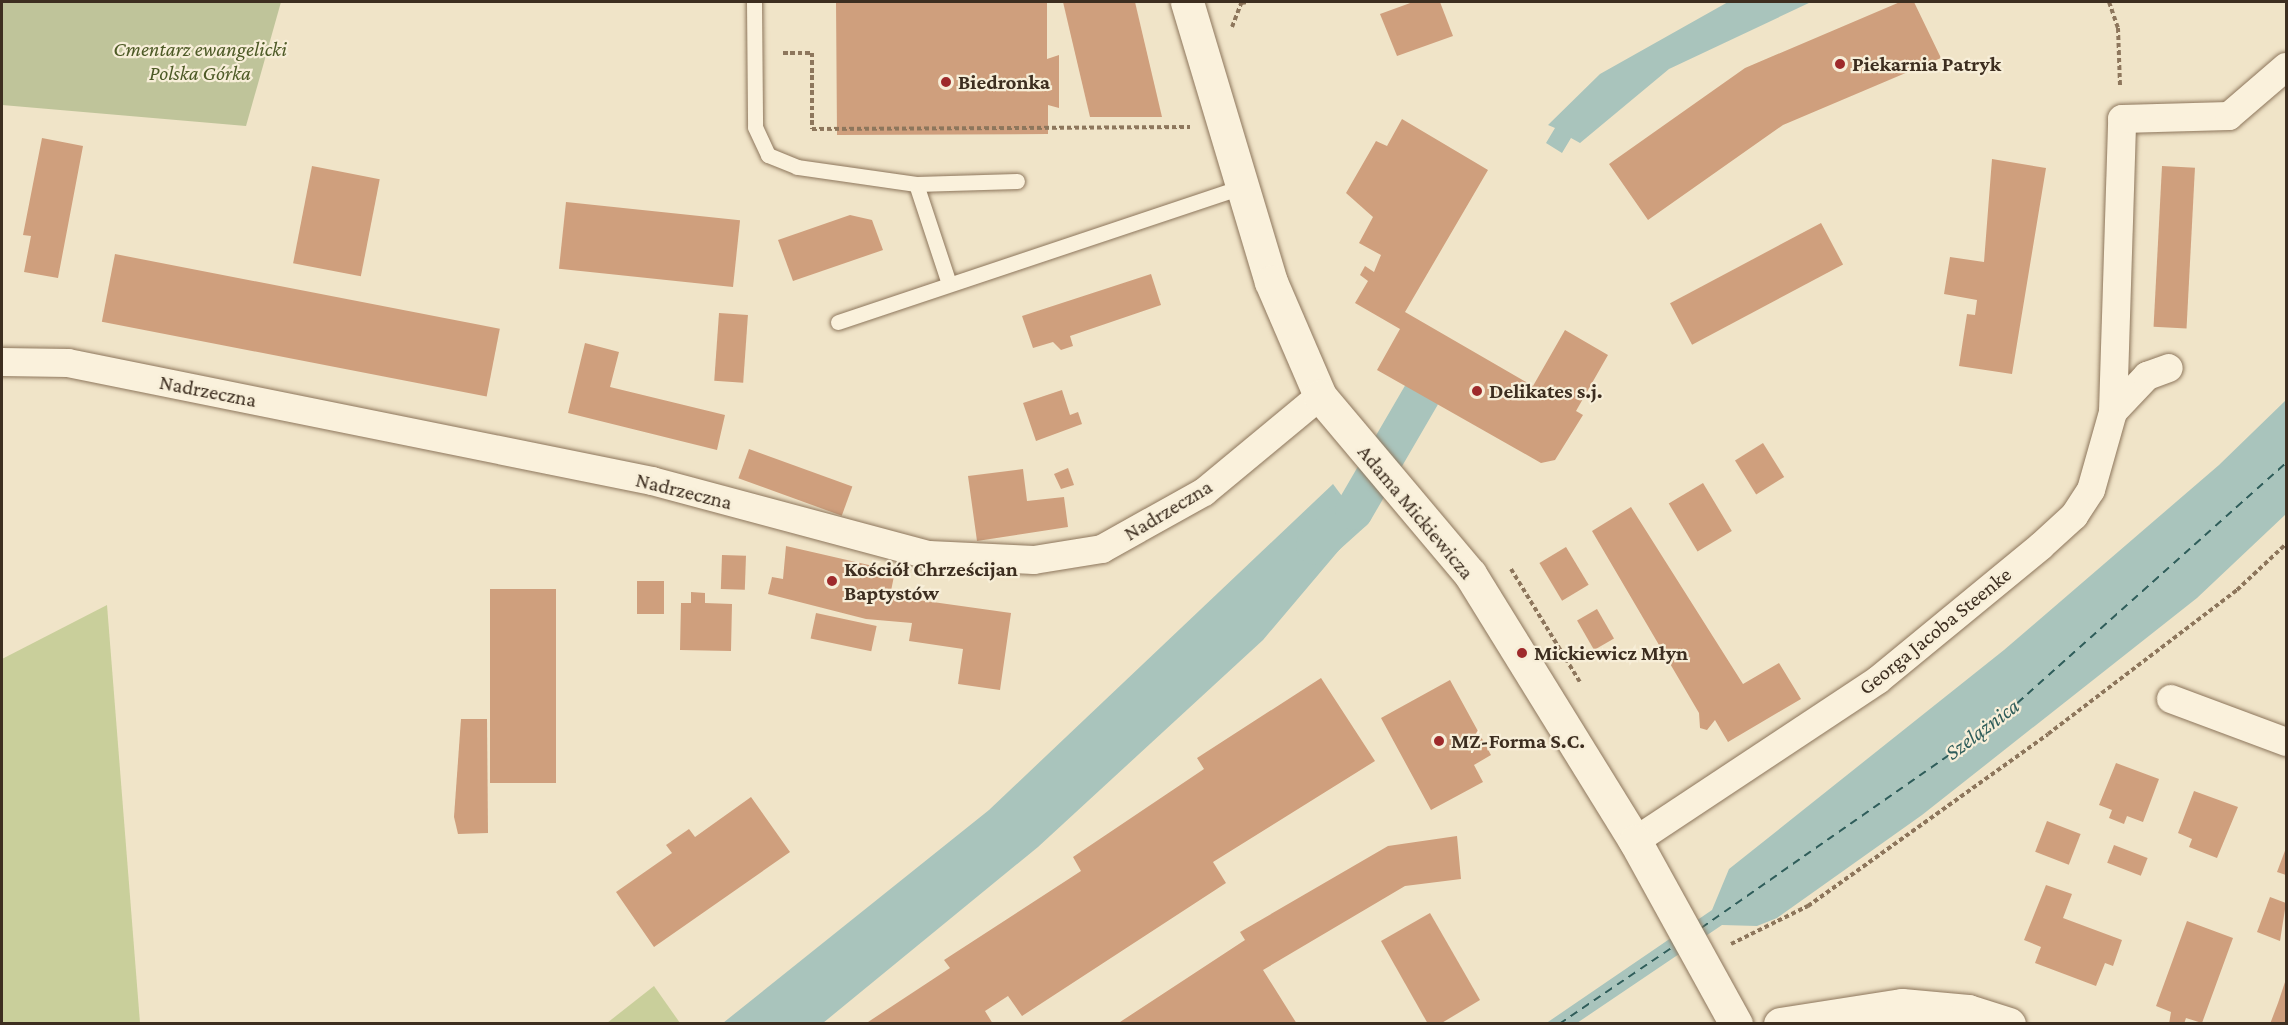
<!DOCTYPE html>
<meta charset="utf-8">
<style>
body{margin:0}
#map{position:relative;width:2288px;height:1025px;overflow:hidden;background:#f0e4c8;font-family:"Crimson Pro",serif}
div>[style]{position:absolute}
.green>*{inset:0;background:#c9cf9b}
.cemetery>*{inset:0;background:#bfc49a}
.water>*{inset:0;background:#a9c4bc}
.canal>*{height:38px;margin:-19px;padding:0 19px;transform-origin:19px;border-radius:19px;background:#a9c4bc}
.ferry>*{height:1.5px;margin-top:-0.75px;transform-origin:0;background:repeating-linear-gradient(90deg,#2f5d5a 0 8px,transparent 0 14px)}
.building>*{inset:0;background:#cf9f7d;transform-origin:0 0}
.path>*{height:4px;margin-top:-2px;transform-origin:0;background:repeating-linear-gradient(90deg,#8d765c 0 4.5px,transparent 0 7.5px)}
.roads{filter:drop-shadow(0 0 2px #8d765c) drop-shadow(0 0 2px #8d765c)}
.service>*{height:15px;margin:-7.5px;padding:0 7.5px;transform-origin:7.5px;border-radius:7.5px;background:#faf1dc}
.minor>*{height:28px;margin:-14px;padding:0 14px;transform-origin:14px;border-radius:14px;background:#faf1dc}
.tertiary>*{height:33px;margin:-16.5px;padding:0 16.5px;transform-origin:16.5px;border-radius:16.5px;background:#faf1dc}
.secondary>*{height:33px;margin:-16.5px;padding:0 16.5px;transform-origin:16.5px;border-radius:16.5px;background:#faf1dc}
.dots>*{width:16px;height:16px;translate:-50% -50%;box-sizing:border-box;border:3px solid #f7eed8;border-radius:50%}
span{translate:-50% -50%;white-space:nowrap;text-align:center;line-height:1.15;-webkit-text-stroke:4.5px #f7eed8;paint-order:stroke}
.park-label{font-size:21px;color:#4d5a26;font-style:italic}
.poi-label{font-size:21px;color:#3d2e20;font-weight:700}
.left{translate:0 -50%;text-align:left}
.street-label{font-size:21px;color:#3d2e20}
.water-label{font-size:22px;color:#2f5d5a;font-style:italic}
.frame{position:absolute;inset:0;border:3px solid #3d2e20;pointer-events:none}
</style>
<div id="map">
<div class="green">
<div style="clip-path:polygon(107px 605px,140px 1023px,2px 1023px,2px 659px)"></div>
<div style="clip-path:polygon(654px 986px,680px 1023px,607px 1023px)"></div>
</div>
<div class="cemetery">
<div style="clip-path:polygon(2px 2px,281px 2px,246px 126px,2px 105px)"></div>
</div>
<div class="water">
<div style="clip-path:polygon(1728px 2px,1811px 2px,1669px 69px,1580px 143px,1571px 138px,1562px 153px,1546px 143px,1555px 128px,1548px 125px,1600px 74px)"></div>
<div style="clip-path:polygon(2286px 400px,2286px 514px,2197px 598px,1922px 815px,1777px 918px,1757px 926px,1722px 925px,1577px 1023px,1545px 1024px,1712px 910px,1729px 869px,2004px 650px,2219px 465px)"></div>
<div style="clip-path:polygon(1333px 484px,1362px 523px,1263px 640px,1038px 847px,823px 1023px,723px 1023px,989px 810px)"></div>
</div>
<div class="canal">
<div style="left:1315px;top:546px;width:52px;rotate:-41.9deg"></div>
<div style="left:1354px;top:511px;width:133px;rotate:-59.8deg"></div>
</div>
<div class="ferry">
<div style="left:1701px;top:928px;width:360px;rotate:-34.9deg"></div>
<div style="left:1996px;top:722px;width:389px;rotate:-41.8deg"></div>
<div style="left:1559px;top:1024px;width:139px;rotate:-34.1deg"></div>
</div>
<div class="building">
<div style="clip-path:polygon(836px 2px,1047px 2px,1047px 59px,1059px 55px,1059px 108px,1048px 105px,1048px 134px,837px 135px)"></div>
<div style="clip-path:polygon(1063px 2px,1135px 2px,1162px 117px,1090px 117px)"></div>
<div style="clip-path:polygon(1413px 2px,1440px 2px,1453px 36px,1397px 56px,1380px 14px)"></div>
<div style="clip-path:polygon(1900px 2px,1914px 2px,1941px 58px,1783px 125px,1648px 220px,1609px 164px,1745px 68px)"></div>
<div style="clip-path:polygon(1402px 119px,1488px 170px,1405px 312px,1533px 386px,1565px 330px,1608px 355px,1576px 411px,1583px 415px,1555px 460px,1541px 463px,1377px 370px,1400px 329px,1355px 303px,1368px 281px,1360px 275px,1365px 266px,1374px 272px,1381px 255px,1359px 243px,1373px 217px,1346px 193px,1376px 141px,1387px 146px)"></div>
<div style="clip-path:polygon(42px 138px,83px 146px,58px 278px,24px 272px,31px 236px,23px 235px)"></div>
<div style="clip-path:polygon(1992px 159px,2046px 168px,2012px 374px,1959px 366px,1967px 314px,1975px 315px,1977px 300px,1944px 294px,1950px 257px,1984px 262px)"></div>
<div style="left:312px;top:166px;width:69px;height:99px;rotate:11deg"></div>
<div style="left:2162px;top:166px;width:33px;height:161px;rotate:3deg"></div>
<div style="left:566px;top:202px;width:175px;height:67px;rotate:6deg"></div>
<div style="clip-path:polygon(850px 215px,872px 220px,883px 250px,793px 281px,778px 240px)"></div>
<div style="left:1821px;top:223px;width:47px;height:171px;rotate:62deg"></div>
<div style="left:115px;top:254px;width:392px;height:69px;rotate:11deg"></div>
<div style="clip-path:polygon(1151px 274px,1161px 305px,1070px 336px,1073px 346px,1061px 350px,1053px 342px,1033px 348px,1022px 316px)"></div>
<div style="left:719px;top:313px;width:29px;height:68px;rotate:4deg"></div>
<div style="clip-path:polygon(585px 343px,619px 352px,610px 387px,725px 415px,717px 450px,568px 413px)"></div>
<div style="clip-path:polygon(1062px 390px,1070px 415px,1078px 412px,1082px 424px,1036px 441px,1023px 403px)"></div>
<div style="left:1763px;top:443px;width:40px;height:33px;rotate:58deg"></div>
<div style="left:749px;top:449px;width:110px;height:31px;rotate:20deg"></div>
<div style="clip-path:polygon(1068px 468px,1074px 485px,1061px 489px,1054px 474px)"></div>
<div style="clip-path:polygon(1023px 469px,1027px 501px,1064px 497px,1068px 527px,977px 541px,968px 476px)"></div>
<div style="left:1703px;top:483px;width:56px;height:40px;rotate:59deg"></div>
<div style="clip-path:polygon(1631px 507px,1743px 684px,1779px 663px,1801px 699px,1728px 742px,1715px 720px,1707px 730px,1700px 728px,1699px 713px,1592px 531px)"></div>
<div style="clip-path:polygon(786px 546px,895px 571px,890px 596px,1011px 613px,1000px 690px,958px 684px,963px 649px,909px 641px,912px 623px,866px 619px,768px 594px,772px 577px,783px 579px)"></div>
<div style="left:1566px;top:547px;width:44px;height:31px;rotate:59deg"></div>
<div style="left:722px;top:555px;width:24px;height:34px;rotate:2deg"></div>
<div style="left:637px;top:581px;width:27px;height:33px"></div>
<div style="left:490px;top:589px;width:66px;height:194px"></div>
<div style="clip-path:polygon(691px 592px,705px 593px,705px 603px,732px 604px,731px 651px,680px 650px,681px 603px,691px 603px)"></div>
<div style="left:1597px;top:609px;width:34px;height:23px;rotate:60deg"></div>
<div style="left:816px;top:613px;width:62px;height:26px;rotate:12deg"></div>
<div style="clip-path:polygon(1321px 678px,1375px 761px,1213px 862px,1226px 883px,1022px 1016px,1008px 996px,985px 1011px,993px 1024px,865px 1024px,950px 968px,944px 960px,1081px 871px,1073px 857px,1204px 769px,1197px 758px)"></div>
<div style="clip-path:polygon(1450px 680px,1491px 755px,1474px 765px,1483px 782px,1431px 810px,1381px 718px)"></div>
<div style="clip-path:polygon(461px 719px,487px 719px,488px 833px,458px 834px,454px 817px)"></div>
<div style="clip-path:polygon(2116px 763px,2159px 779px,2143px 822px,2127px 816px,2124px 824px,2109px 818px,2112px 810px,2099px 805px)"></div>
<div style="clip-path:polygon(2194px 791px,2238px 807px,2217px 858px,2189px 847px,2192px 839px,2178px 833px)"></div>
<div style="clip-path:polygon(751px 797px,790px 852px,654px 947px,616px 892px,672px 853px,666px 845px,689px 829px,695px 837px)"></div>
<div style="left:2047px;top:821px;width:36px;height:33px;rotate:21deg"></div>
<div style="clip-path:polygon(1457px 836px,1461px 879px,1405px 886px,1263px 970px,1297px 1024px,1117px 1024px,1245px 940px,1240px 932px,1388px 846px)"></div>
<div style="left:2114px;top:845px;width:36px;height:19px;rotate:21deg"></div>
<div style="clip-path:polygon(2286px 848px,2286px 875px,2277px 872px)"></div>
<div style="clip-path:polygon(2046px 885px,2072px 894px,2063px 918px,2122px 940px,2113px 966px,2105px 963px,2096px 986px,2035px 963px,2041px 947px,2024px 940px)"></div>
<div style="clip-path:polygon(2270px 897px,2286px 903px,2280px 941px,2257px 932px)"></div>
<div style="clip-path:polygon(1430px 913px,1480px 1000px,1440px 1024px,1428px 1024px,1381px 941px)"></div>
<div style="clip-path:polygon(2187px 921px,2233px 938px,2202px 1023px,2186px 1018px,2184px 1024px,2169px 1024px,2171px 1012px,2156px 1006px)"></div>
<div style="clip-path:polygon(2286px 979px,2286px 1024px,2270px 1024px,2278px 1003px)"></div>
</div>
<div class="path">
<div style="left:2109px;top:2px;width:28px;rotate:71deg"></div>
<div style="left:2118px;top:28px;width:58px;rotate:88deg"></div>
<div style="left:1232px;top:27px;width:26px;rotate:-69deg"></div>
<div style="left:1241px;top:3px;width:7px;rotate:-8deg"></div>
<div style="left:783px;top:53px;width:29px"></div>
<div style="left:812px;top:53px;width:76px;rotate:90deg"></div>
<div style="left:812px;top:129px;width:378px;rotate:-0.3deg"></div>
<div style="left:1511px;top:569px;width:132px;rotate:58.6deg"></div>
<div style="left:1731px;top:944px;width:86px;rotate:-26.3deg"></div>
<div style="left:1808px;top:906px;width:295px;rotate:-35.6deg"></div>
<div style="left:2048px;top:734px;width:238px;rotate:-37.3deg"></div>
<div style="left:2237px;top:590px;width:67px;rotate:-43.2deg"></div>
</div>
<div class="roads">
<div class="service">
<div style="left:754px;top:2px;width:125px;rotate:89.5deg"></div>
<div style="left:755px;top:127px;width:31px;rotate:65deg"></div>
<div style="left:768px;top:155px;width:31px;rotate:22deg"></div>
<div style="left:797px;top:167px;width:120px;rotate:8.1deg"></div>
<div style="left:916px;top:184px;width:105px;rotate:71.7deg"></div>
<div style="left:916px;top:184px;width:101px;rotate:-1.7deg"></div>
<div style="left:838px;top:322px;width:425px;rotate:-18.5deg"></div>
</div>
<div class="minor">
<div style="left:2px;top:362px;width:66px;rotate:0.9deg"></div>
<div style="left:68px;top:363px;width:596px;rotate:11.42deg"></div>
<div style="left:652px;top:481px;width:287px;rotate:15deg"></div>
<div style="left:929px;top:555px;width:105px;rotate:2.7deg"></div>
<div style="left:1034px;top:560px;width:69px;rotate:-9.2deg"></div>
<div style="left:1102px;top:549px;width:117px;rotate:-29.2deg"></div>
<div style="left:1204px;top:492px;width:151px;rotate:-39.6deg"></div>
<div style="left:2113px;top:412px;width:293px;rotate:-88.2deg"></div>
<div style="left:2122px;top:119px;width:107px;rotate:-1.6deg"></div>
<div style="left:2229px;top:116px;width:75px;rotate:-40.7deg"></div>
<div style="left:2171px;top:699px;width:123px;rotate:20.5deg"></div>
<div style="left:1635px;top:841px;width:291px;rotate:-33.5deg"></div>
<div style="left:1878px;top:680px;width:211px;rotate:-39.4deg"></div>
<div style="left:2041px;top:546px;width:45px;rotate:-42.3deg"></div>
<div style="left:2074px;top:516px;width:31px;rotate:-57deg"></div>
<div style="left:2091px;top:490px;width:81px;rotate:-74.2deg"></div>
<div style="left:2113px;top:412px;width:50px;rotate:-46.6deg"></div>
<div style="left:2147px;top:376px;width:23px;rotate:-20deg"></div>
</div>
<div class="tertiary">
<div style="left:1780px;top:1024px;width:123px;rotate:-8.9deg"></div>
<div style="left:1902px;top:1005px;width:66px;rotate:5.2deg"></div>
<div style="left:1968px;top:1011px;width:43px;rotate:17.6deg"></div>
</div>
<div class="secondary">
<div style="left:1187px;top:2px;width:292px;rotate:73.3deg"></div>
<div style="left:1271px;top:282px;width:124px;rotate:66.7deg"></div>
<div style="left:1320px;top:396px;width:233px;rotate:49.9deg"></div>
<div style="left:1470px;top:574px;width:314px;rotate:58.3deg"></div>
<div style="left:1635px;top:841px;width:209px;rotate:61.1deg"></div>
</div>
</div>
<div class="dots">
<div style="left:1840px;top:64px;background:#9e2a2b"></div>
<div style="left:946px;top:82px;background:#9e2a2b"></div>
<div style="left:1477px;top:391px;background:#9e2a2b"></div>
<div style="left:832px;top:581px;background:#9e2a2b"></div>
<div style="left:1522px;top:653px;background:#9e2a2b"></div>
<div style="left:1439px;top:741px;background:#9e2a2b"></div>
</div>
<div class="park-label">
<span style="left:200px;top:61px">Cmentarz ewangelicki<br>Polska Górka</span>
</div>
<div class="poi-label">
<span class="left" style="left:1852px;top:64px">Piekarnia Patryk</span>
<span class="left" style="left:958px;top:82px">Biedronka</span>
<span class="left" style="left:1489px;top:391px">Delikates s.j.</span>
<span class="left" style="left:844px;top:581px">Kościół Chrześcijan<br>Baptystów</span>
<span class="left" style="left:1534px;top:653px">Mickiewicz Młyn</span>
<span class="left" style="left:1451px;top:741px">MZ-Forma S.C.</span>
</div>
<div class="street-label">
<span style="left:208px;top:391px;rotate:11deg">Nadrzeczna</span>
<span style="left:684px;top:491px;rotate:14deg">Nadrzeczna</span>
<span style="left:1168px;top:510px;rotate:-31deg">Nadrzeczna</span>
<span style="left:1416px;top:512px;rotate:50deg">Adama Mickiewicza</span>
<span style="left:1935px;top:631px;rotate:-39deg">Georga Jacoba Steenke</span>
</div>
<div class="water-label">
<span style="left:1982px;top:729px;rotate:-37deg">Szelążnica</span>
</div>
<div class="frame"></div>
</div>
